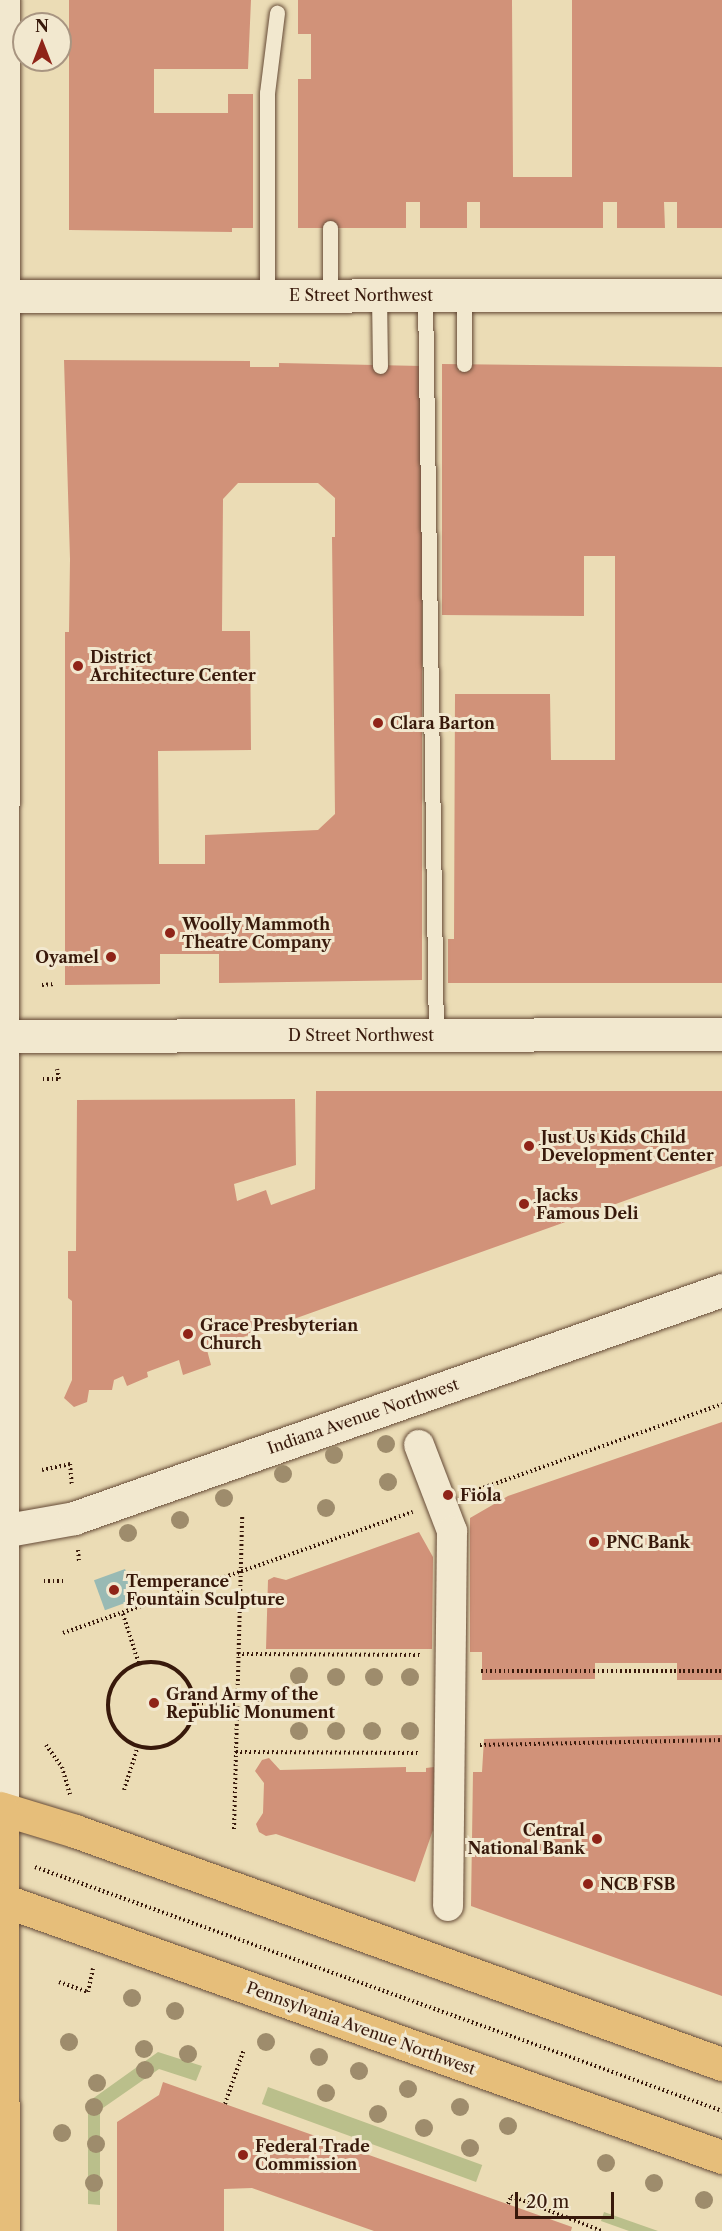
<!DOCTYPE html>
<style>
body{margin:0}
#map{position:relative;width:722px;height:2231px;overflow:hidden;background:#ebdcb5;font-family:"Libre Caslon Text",serif}
div>[style]{position:absolute}
.green>*{inset:0;background:#babf8b;transform-origin:0 0}
.water>*{inset:0;background:#99bab4;transform-origin:0 0}
.building>*{inset:0;background:#d19279}
.path>*{height:4px;margin-top:-2px;transform-origin:0;background:repeating-linear-gradient(90deg,#38190b 0 1.5px,transparent 0 4.5px)}
.path>.ring{margin:-2px;padding:0;box-sizing:content-box;background:none;border:4px solid #38190b;border-radius:50%}
.roads{filter:drop-shadow(0 0 2px #654a36) drop-shadow(0 0 2px #654a36)}
.lane>*{height:15px;margin:-7.5px;padding:0 7.5px;transform-origin:7.5px;border-radius:7.5px;background:#f2e8cf}
.street>*{height:30px;margin:-15px;padding:0 15px;transform-origin:15px;border-radius:15px;background:#f2e8cf}
.secondary>*{height:33px;margin:-16.5px;padding:0 16.5px;transform-origin:16.5px;border-radius:16.5px;background:#f2e8cf}
.primary>*{height:33px;margin:-16.5px;padding:0 16.5px;transform-origin:16.5px;border-radius:16.5px;background:#e6be7a}
.trees>*{width:18px;height:18px;margin:-9px;border-radius:50%;background:#9e8c6c}
.dots>*{width:16px;height:16px;translate:-50% -50%;box-sizing:border-box;border:3px solid #f2e8cf;border-radius:50%}
span{translate:-50% -50%;white-space:nowrap;text-align:center;line-height:1.15;-webkit-text-stroke:6px #f2e8cf;paint-order:stroke}
.street-label{font-size:16px;color:#38190b}
.poi-label{font-size:16px;color:#38190b;font-weight:700}
.left{translate:0 -50%;text-align:left}
.right{translate:-100% -50%;text-align:right}
.north{position:absolute;left:12px;top:12px;width:60px;height:60px;box-sizing:border-box;background:#f2e8cf;border:2px solid #a89581;border-radius:50%;rotate:0deg;font-size:16px;font-weight:700;line-height:24px;text-align:center;color:#38190b}
.north::after{content:'';display:block;margin:auto;width:21px;height:27px;background:#8f2418;clip-path:polygon(50% 0,100% 100%,50% 72%,0 100%)}
.scale{position:absolute;left:515px;top:2192px;width:99px;height:27px;box-sizing:border-box;border:3px solid #38190b;border-top:0;padding-left:8px;font-size:18px;line-height:21px;white-space:nowrap;color:#38190b;-webkit-text-stroke:4px #f2e8cf;paint-order:stroke}
</style>
<div id="map">
<div class="green">
<div style="clip-path:polygon(158px 2052px,202px 2066px,196px 2081px,159px 2069px,100px 2110px,100px 2205px,88px 2204px,88px 2102px)"></div>
<div style="left:268px;top:2087px;width:228px;height:18px;rotate:20deg"></div>
<div style="clip-path:polygon(604px 2212px,658px 2231px,629px 2231px,601px 2221px)"></div>
</div>
<div class="water">
<div style="left:125px;top:1569px;width:32px;height:33px;rotate:70deg"></div>
</div>
<div class="building">
<div style="clip-path:polygon(69px 0,251px 0,248px 69px,154px 69px,154px 113px,228px 113px,228px 94px,253px 94px,253px 228px,232px 228px,232px 232px,69px 230px)"></div>
<div style="clip-path:polygon(298px 0,512px 0,513px 177px,572px 177px,572px 0,722px 0,722px 228px,677px 228px,677px 202px,664px 202px,665px 228px,617px 228px,617px 202px,603px 202px,603px 228px,480px 228px,480px 202px,467px 202px,467px 228px,420px 228px,420px 202px,406px 202px,406px 228px,298px 228px,298px 79px,311px 79px,311px 34px,298px 34px)"></div>
<div style="clip-path:polygon(evenodd,64px 360px,250px 361px,250px 367px,279px 367px,279px 363px,422px 366px,422px 980px,219px 983px,219px 954px,160px 954px,160px 984px,65px 985px,65px 632px,69px 632px,70px 559px,64px 360px,238px 483px,318px 483px,335px 498px,335px 537px,332px 537px,335px 814px,318px 830px,205px 835px,205px 864px,159px 864px,158px 751px,251px 750px,250px 631px,222px 631px,223px 499px,238px 483px)"></div>
<div style="clip-path:polygon(442px 364px,722px 367px,722px 983px,448px 983px,448px 939px,454px 939px,455px 694px,550px 694px,551px 760px,615px 760px,615px 556px,584px 556px,584px 616px,442px 615px)"></div>
<div style="clip-path:polygon(316px 1091px,722px 1091px,722px 1166px,207px 1350px,211px 1365px,183px 1375px,179px 1360px,147px 1372px,148px 1377px,127px 1386px,123px 1376px,114px 1380px,112px 1390px,89px 1390px,87px 1402px,74px 1407px,64px 1398px,72px 1380px,72px 1301px,68px 1298px,68px 1251px,76px 1251px,77px 1100px,295px 1099px,296px 1165px,234px 1184px,237px 1201px,266px 1190px,271px 1205px,315px 1189px)"></div>
<div style="clip-path:polygon(722px 1422px,722px 1680px,677px 1680px,677px 1663px,595px 1663px,595px 1679px,482px 1680px,482px 1652px,470px 1652px,470px 1518px,508px 1496px)"></div>
<div style="clip-path:polygon(419px 1532px,433px 1557px,432px 1649px,266px 1649px,268px 1580px,274px 1577px,286px 1580px)"></div>
<div style="clip-path:polygon(722px 1735px,722px 1996px,471px 1906px,473px 1772px,482px 1772px,484px 1739px)"></div>
<div style="clip-path:polygon(269px 1758px,280px 1770px,406px 1767px,406px 1772px,426px 1772px,426px 1768px,434px 1767px,433px 1830px,415px 1882px,276px 1834px,266px 1836px,259px 1832px,256px 1824px,263px 1813px,264px 1783px,255px 1771px,262px 1760px)"></div>
<div style="clip-path:polygon(163px 2082px,572px 2227px,571px 2231px,374px 2231px,252px 2188px,224px 2189px,224px 2231px,117px 2231px,117px 2122px,159px 2095px)"></div>
</div>
<div class="path">
<div style="left:42px;top:985px;width:13px;rotate:-4deg"></div>
<div style="left:43px;top:1079px;width:16px"></div>
<div style="left:59px;top:1079px;width:10px;rotate:-101deg"></div>
<div style="left:42px;top:1470px;width:29px;rotate:-12deg"></div>
<div style="left:70px;top:1464px;width:21px;rotate:85deg"></div>
<div style="left:471px;top:1492px;width:266px;rotate:-19.3deg"></div>
<div style="left:78px;top:1550px;width:12px;rotate:85deg"></div>
<div style="left:44px;top:1581px;width:20px"></div>
<div style="left:123px;top:1614px;width:52px;rotate:72.3deg"></div>
<div style="left:63px;top:1633px;width:370px;rotate:-19.1deg"></div>
<div style="left:238px;top:1654px;width:183px;rotate:0.3deg"></div>
<div class="ring" style="left:108px;top:1662px;width:82px;height:82px"></div>
<div style="left:481px;top:1671px;width:241px"></div>
<div style="left:193px;top:1703px;width:45px;rotate:1.3deg"></div>
<div style="left:46px;top:1745px;width:27px;rotate:54deg"></div>
<div style="left:62px;top:1767px;width:29px;rotate:74deg"></div>
<div style="left:480px;top:1745px;width:242px;rotate:-1.2deg"></div>
<div style="left:236px;top:1752px;width:182px;rotate:0.3deg"></div>
<div style="left:124px;top:1790px;width:46px;rotate:-72.3deg"></div>
<div style="left:234px;top:1829px;width:313px;rotate:-88.5deg"></div>
<div style="left:35px;top:1867px;width:729px;rotate:19.55deg"></div>
<div style="left:59px;top:1982px;width:31px;rotate:19deg"></div>
<div style="left:88px;top:1992px;width:24px;rotate:-78deg"></div>
<div style="left:225px;top:2104px;width:58px;rotate:-70.9deg"></div>
<div style="left:508px;top:2204px;width:9px;rotate:-69deg"></div>
<div style="left:511px;top:2196px;width:97px;rotate:21deg"></div>
</div>
<div class="roads">
<div class="lane">
<div style="left:330px;top:228px;width:67px;rotate:90deg"></div>
<div style="left:267px;top:295px;width:202px;rotate:-90deg"></div>
<div style="left:267px;top:93px;width:81px;rotate:-82.9deg"></div>
<div style="left:379px;top:295px;width:71px;rotate:89.2deg"></div>
<div style="left:425px;top:295px;width:740px;rotate:89.15deg"></div>
<div style="left:464px;top:364px;width:69px;rotate:-90deg"></div>
</div>
<div class="street">
<div style="left:419px;top:1445px;width:92px;rotate:69deg"></div>
<div style="left:452px;top:1531px;width:375px;rotate:90.6deg"></div>
</div>
<div class="secondary">
<div style="left:0;top:296px;width:722px;rotate:-0.08deg"></div>
<div style="left:0;top:1036px;width:722px;rotate:-0.16deg"></div>
<div style="left:2px;top:1531px;width:73px;rotate:-10.2deg"></div>
<div style="left:74px;top:1518px;width:687px;rotate:-19.38deg"></div>
<div style="left:2px;top:1809px;width:1809px;rotate:-89.97deg"></div>
</div>
<div class="primary">
<div style="left:0;top:1808px;width:78px;rotate:17deg"></div>
<div style="left:75px;top:1831px;width:688px;rotate:19.81deg"></div>
<div style="left:2px;top:1809px;width:422px;rotate:89.9deg"></div>
<div style="left:0;top:1899px;width:767px;rotate:19.66deg"></div>
</div>
</div>
<div class="trees">
<div style="left:386px;top:1444px"></div>
<div style="left:334px;top:1455px"></div>
<div style="left:283px;top:1474px"></div>
<div style="left:388px;top:1482px"></div>
<div style="left:224px;top:1498px"></div>
<div style="left:326px;top:1508px"></div>
<div style="left:180px;top:1520px"></div>
<div style="left:128px;top:1533px"></div>
<div style="left:299px;top:1676px"></div>
<div style="left:336px;top:1677px"></div>
<div style="left:374px;top:1677px"></div>
<div style="left:410px;top:1677px"></div>
<div style="left:299px;top:1731px"></div>
<div style="left:336px;top:1731px"></div>
<div style="left:372px;top:1731px"></div>
<div style="left:410px;top:1731px"></div>
<div style="left:132px;top:1998px"></div>
<div style="left:175px;top:2011px"></div>
<div style="left:69px;top:2042px"></div>
<div style="left:266px;top:2042px"></div>
<div style="left:144px;top:2049px"></div>
<div style="left:188px;top:2054px"></div>
<div style="left:319px;top:2057px"></div>
<div style="left:145px;top:2070px"></div>
<div style="left:359px;top:2071px"></div>
<div style="left:97px;top:2083px"></div>
<div style="left:408px;top:2089px"></div>
<div style="left:326px;top:2093px"></div>
<div style="left:94px;top:2107px"></div>
<div style="left:460px;top:2107px"></div>
<div style="left:378px;top:2114px"></div>
<div style="left:508px;top:2126px"></div>
<div style="left:424px;top:2128px"></div>
<div style="left:62px;top:2133px"></div>
<div style="left:96px;top:2144px"></div>
<div style="left:470px;top:2148px"></div>
<div style="left:606px;top:2163px"></div>
<div style="left:94px;top:2183px"></div>
<div style="left:654px;top:2183px"></div>
<div style="left:704px;top:2200px"></div>
</div>
<div class="dots">
<div style="left:78px;top:666px;background:#8f2418"></div>
<div style="left:378px;top:723px;background:#8f2418"></div>
<div style="left:170px;top:933px;background:#8f2418"></div>
<div style="left:111px;top:957px;background:#8f2418"></div>
<div style="left:529px;top:1146px;background:#8f2418"></div>
<div style="left:524px;top:1204px;background:#8f2418"></div>
<div style="left:188px;top:1334px;background:#8f2418"></div>
<div style="left:448px;top:1495px;background:#8f2418"></div>
<div style="left:594px;top:1542px;background:#8f2418"></div>
<div style="left:114px;top:1590px;background:#8f2418"></div>
<div style="left:154px;top:1703px;background:#8f2418"></div>
<div style="left:597px;top:1839px;background:#8f2418"></div>
<div style="left:588px;top:1884px;background:#8f2418"></div>
<div style="left:243px;top:2155px;background:#8f2418"></div>
</div>
<div class="street-label">
<span style="left:361px;top:295px">E Street Northwest</span>
<span style="left:361px;top:1035px">D Street Northwest</span>
<span style="left:363px;top:1416px;rotate:-19deg">Indiana Avenue Northwest</span>
<span style="left:361px;top:2028px;rotate:20deg">Pennsylvania Avenue Northwest</span>
</div>
<div class="poi-label">
<span class="left" style="left:90px;top:666px">District<br>Architecture Center</span>
<span class="left" style="left:390px;top:723px">Clara Barton</span>
<span class="left" style="left:182px;top:933px">Woolly Mammoth<br>Theatre Company</span>
<span class="right" style="left:99px;top:957px">Oyamel</span>
<span class="left" style="left:541px;top:1146px">Just Us Kids Child<br>Development Center</span>
<span class="left" style="left:536px;top:1204px">Jacks<br>Famous Deli</span>
<span class="left" style="left:200px;top:1334px">Grace Presbyterian<br>Church</span>
<span class="left" style="left:460px;top:1495px">Fiola</span>
<span class="left" style="left:606px;top:1542px">PNC Bank</span>
<span class="left" style="left:126px;top:1590px">Temperance<br>Fountain Sculpture</span>
<span class="left" style="left:166px;top:1703px">Grand Army of the<br>Republic Monument</span>
<span class="right" style="left:585px;top:1839px">Central<br>National Bank</span>
<span class="left" style="left:600px;top:1884px">NCB FSB</span>
<span class="left" style="left:255px;top:2155px">Federal Trade<br>Commission</span>
</div>
<div class="north">N</div>
<div class="scale">20 m</div>
</div>
